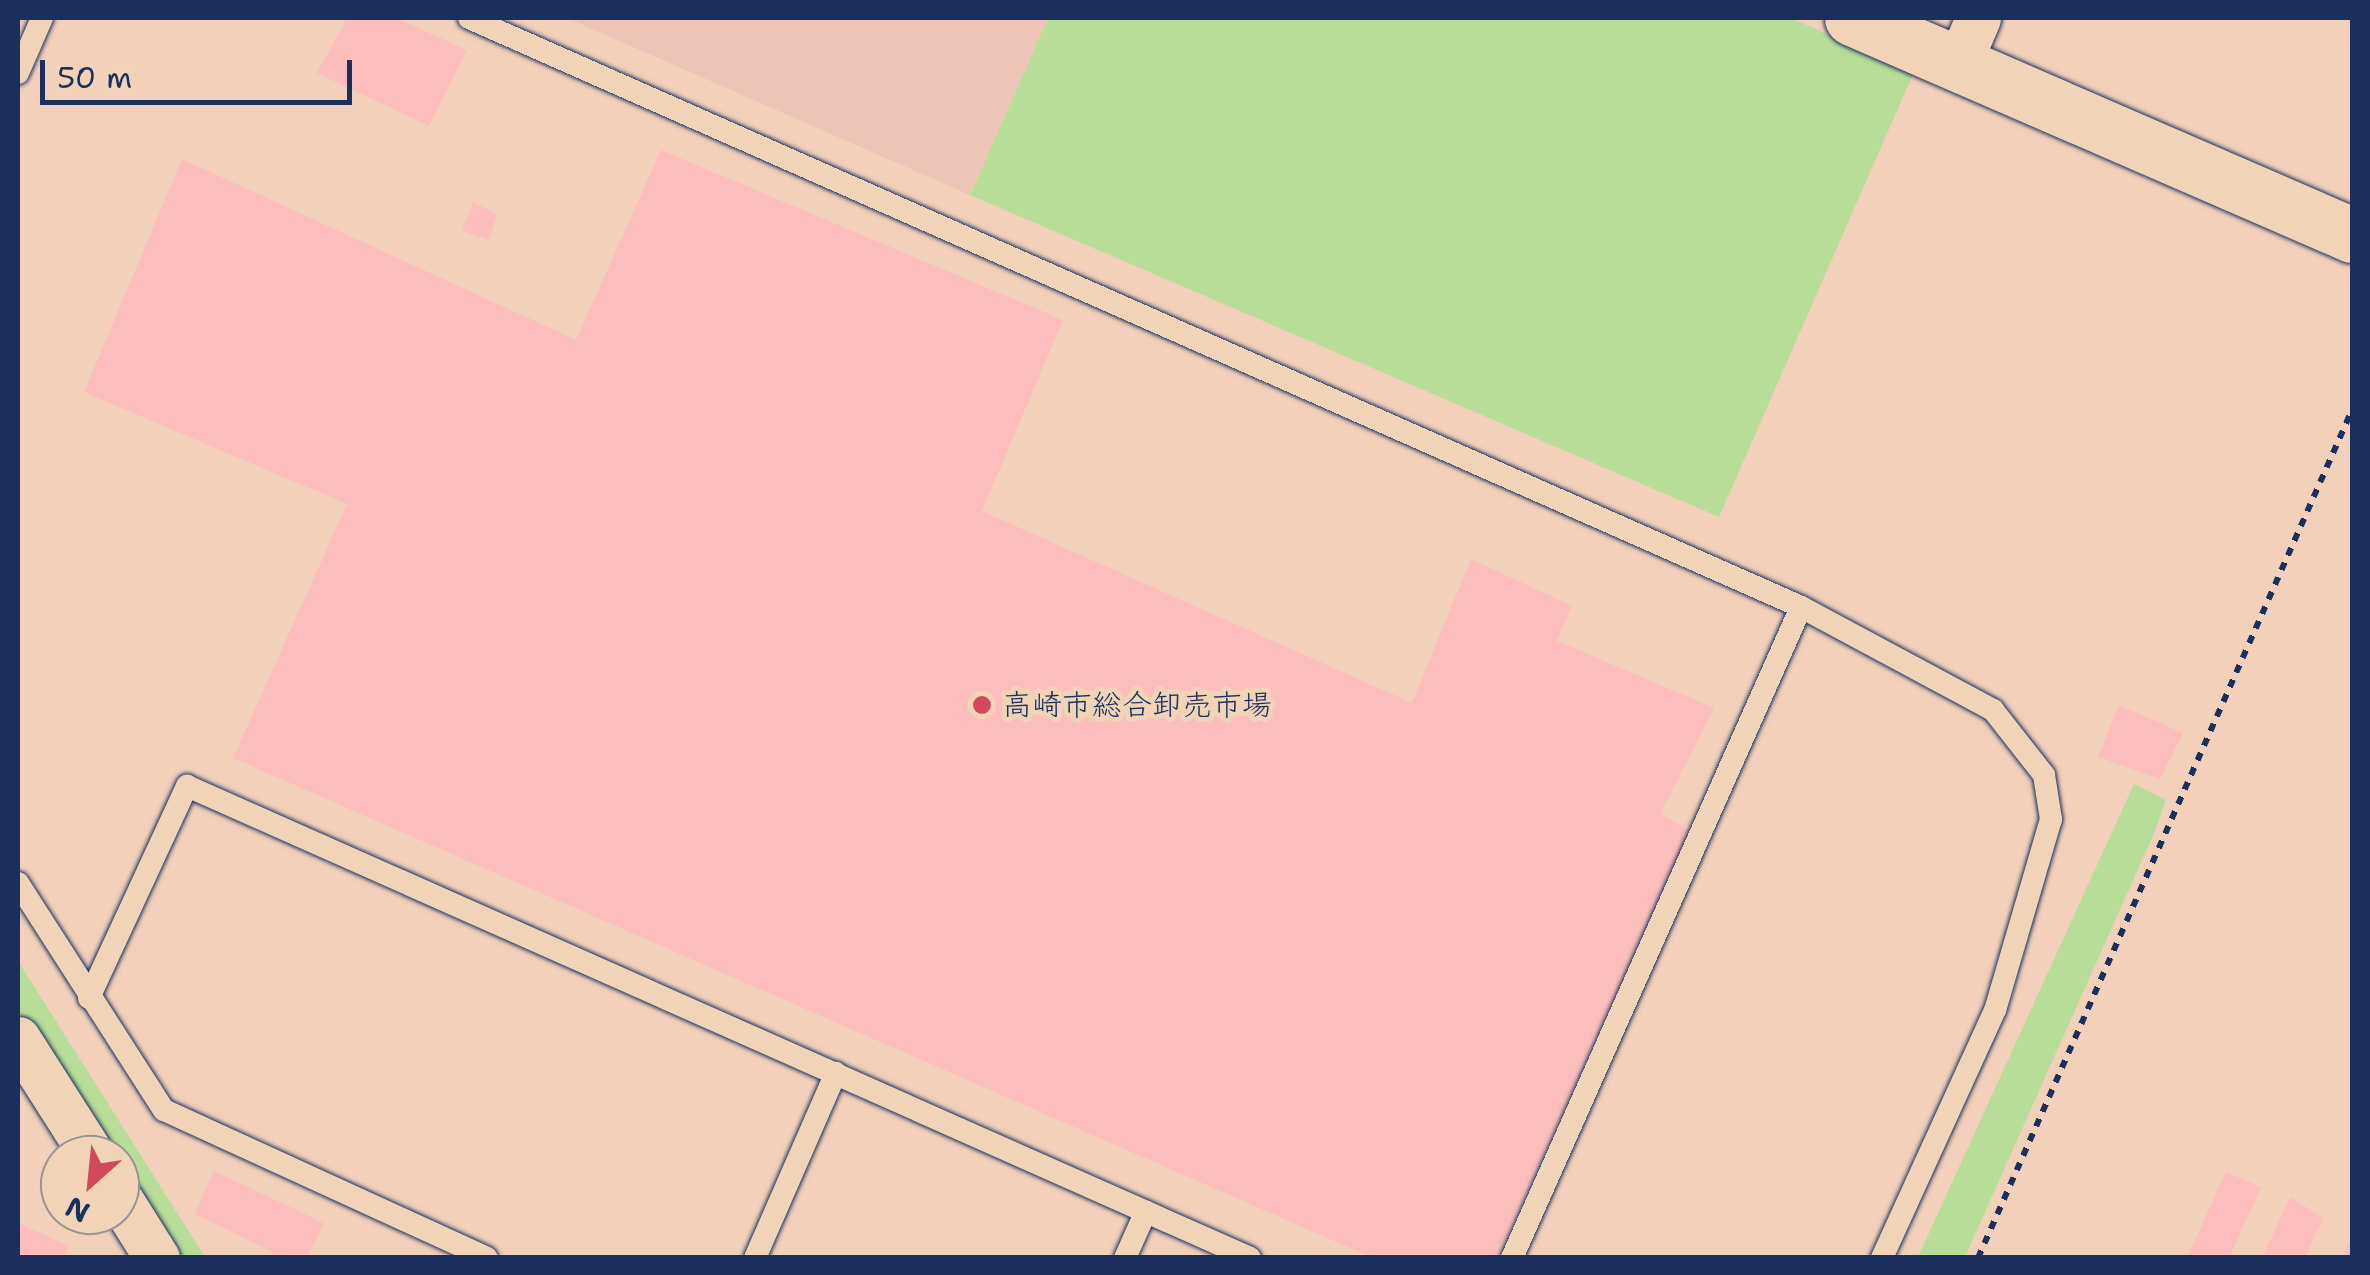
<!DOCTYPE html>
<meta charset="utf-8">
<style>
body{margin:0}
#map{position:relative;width:2370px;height:1275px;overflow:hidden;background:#f3d0b9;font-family:"Shantell Sans","Klee One",sans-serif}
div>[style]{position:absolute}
.built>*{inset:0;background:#ecc5b6}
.green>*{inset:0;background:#b8dd98}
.building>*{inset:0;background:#fbbebc}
.path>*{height:6px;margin-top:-3px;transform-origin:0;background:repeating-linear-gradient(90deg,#1b2f5e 0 8px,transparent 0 16px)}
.roads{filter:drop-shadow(0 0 2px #1b2f5e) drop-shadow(0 0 2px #1b2f5e)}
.lane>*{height:22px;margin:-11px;padding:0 11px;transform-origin:11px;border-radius:11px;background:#f1d4b8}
.street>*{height:45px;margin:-22.5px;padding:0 22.5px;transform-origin:22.5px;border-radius:22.5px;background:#f1d4b8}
.secondary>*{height:55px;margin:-27.5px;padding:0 27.5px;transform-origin:27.5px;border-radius:27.5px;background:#f1d4b8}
.dots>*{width:28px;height:28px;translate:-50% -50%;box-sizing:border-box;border:5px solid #f1d4b8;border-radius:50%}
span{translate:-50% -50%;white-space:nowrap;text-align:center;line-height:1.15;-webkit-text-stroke:10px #f1d4b8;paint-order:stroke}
.poi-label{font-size:30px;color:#1b2f5e}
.left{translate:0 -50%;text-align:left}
.frame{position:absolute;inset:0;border:20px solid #1b2f5e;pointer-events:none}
.north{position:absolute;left:40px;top:1135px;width:100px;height:100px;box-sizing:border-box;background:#f1d4b8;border:2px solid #9b9294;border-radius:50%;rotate:207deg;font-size:28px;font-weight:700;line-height:40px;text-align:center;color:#1b2f5e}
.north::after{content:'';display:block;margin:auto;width:35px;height:45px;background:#d1495b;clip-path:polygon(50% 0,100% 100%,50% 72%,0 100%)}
.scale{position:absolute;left:40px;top:60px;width:312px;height:45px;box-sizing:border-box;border:5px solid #1b2f5e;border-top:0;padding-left:12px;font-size:30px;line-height:35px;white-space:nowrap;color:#1b2f5e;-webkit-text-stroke:8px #f1d4b8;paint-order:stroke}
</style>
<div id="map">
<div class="built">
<div style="clip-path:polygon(567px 18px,1048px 18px,970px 195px)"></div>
</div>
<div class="green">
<div style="clip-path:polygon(1048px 18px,1791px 18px,1914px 72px,1719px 517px,970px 195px)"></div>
<div style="clip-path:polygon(2134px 784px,2166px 800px,2155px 831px,1965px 1257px,1918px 1257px)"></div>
<div style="clip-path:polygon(18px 961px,205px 1257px,177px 1257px,120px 1170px,120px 1155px,111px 1155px,18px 1010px)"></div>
</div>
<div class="building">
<div style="clip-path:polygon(347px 18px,396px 18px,467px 50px,429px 126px,317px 73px)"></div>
<div style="clip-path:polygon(661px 150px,1063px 320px,982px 511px,1412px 703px,1471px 559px,1572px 606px,1557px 641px,1714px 708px,1660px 814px,1690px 831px,1497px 1258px,1373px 1258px,233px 758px,347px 504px,84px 392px,182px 159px,576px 340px)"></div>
<div style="clip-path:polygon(473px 202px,497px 214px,489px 240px,462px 231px)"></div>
<div style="clip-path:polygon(2119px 705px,2183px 733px,2160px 779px,2098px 757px)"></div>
<div style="clip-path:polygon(214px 1171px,324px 1223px,307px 1258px,271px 1258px,273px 1252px,195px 1214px)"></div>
<div style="clip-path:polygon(2226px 1172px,2261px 1187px,2229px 1258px,2187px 1258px)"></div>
<div style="clip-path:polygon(2290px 1197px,2323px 1218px,2305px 1258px,2262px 1258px)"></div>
<div style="clip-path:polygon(18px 1223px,69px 1246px,63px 1258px,18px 1258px)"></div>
<div style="clip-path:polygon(2352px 1234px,2352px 1258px,2343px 1258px)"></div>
</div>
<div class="path">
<div style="left:1978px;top:1258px;width:927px;rotate:-66.2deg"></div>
</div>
<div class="roads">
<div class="lane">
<div style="left:469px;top:18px;width:1456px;rotate:23.85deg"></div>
<div style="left:1801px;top:607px;width:218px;rotate:28.2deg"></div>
<div style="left:1993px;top:710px;width:83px;rotate:51.9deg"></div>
<div style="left:2044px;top:775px;width:45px;rotate:81deg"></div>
<div style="left:2051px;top:819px;width:199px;rotate:106.3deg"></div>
<div style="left:1995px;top:1010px;width:273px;rotate:114.5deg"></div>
<div style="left:18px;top:73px;width:60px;rotate:-66.4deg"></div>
<div style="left:18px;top:883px;width:270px;rotate:57.3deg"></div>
<div style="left:164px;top:1110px;width:355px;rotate:24.6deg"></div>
<div style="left:89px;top:998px;width:234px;rotate:-65.2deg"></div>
<div style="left:187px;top:786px;width:1163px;rotate:23.94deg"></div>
<div style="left:755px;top:1258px;width:202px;rotate:-66.4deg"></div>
<div style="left:1125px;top:1258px;width:51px;rotate:-65.9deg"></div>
<div style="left:1512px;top:1258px;width:712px;rotate:-66.06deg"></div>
</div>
<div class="street">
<div style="left:1958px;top:65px;width:51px;rotate:-66.9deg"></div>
<div style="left:18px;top:1039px;width:138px;rotate:57.5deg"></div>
<div style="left:120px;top:1199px;width:70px;rotate:57.9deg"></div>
</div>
<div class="secondary">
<div style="left:1852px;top:18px;width:545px;rotate:23.46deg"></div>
</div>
</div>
<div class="dots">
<div style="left:982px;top:705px;background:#d1495b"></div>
</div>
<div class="poi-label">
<span class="left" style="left:1002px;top:705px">高崎市総合卸売市場</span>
</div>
<div class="frame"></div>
<div class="north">N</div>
<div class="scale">50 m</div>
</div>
